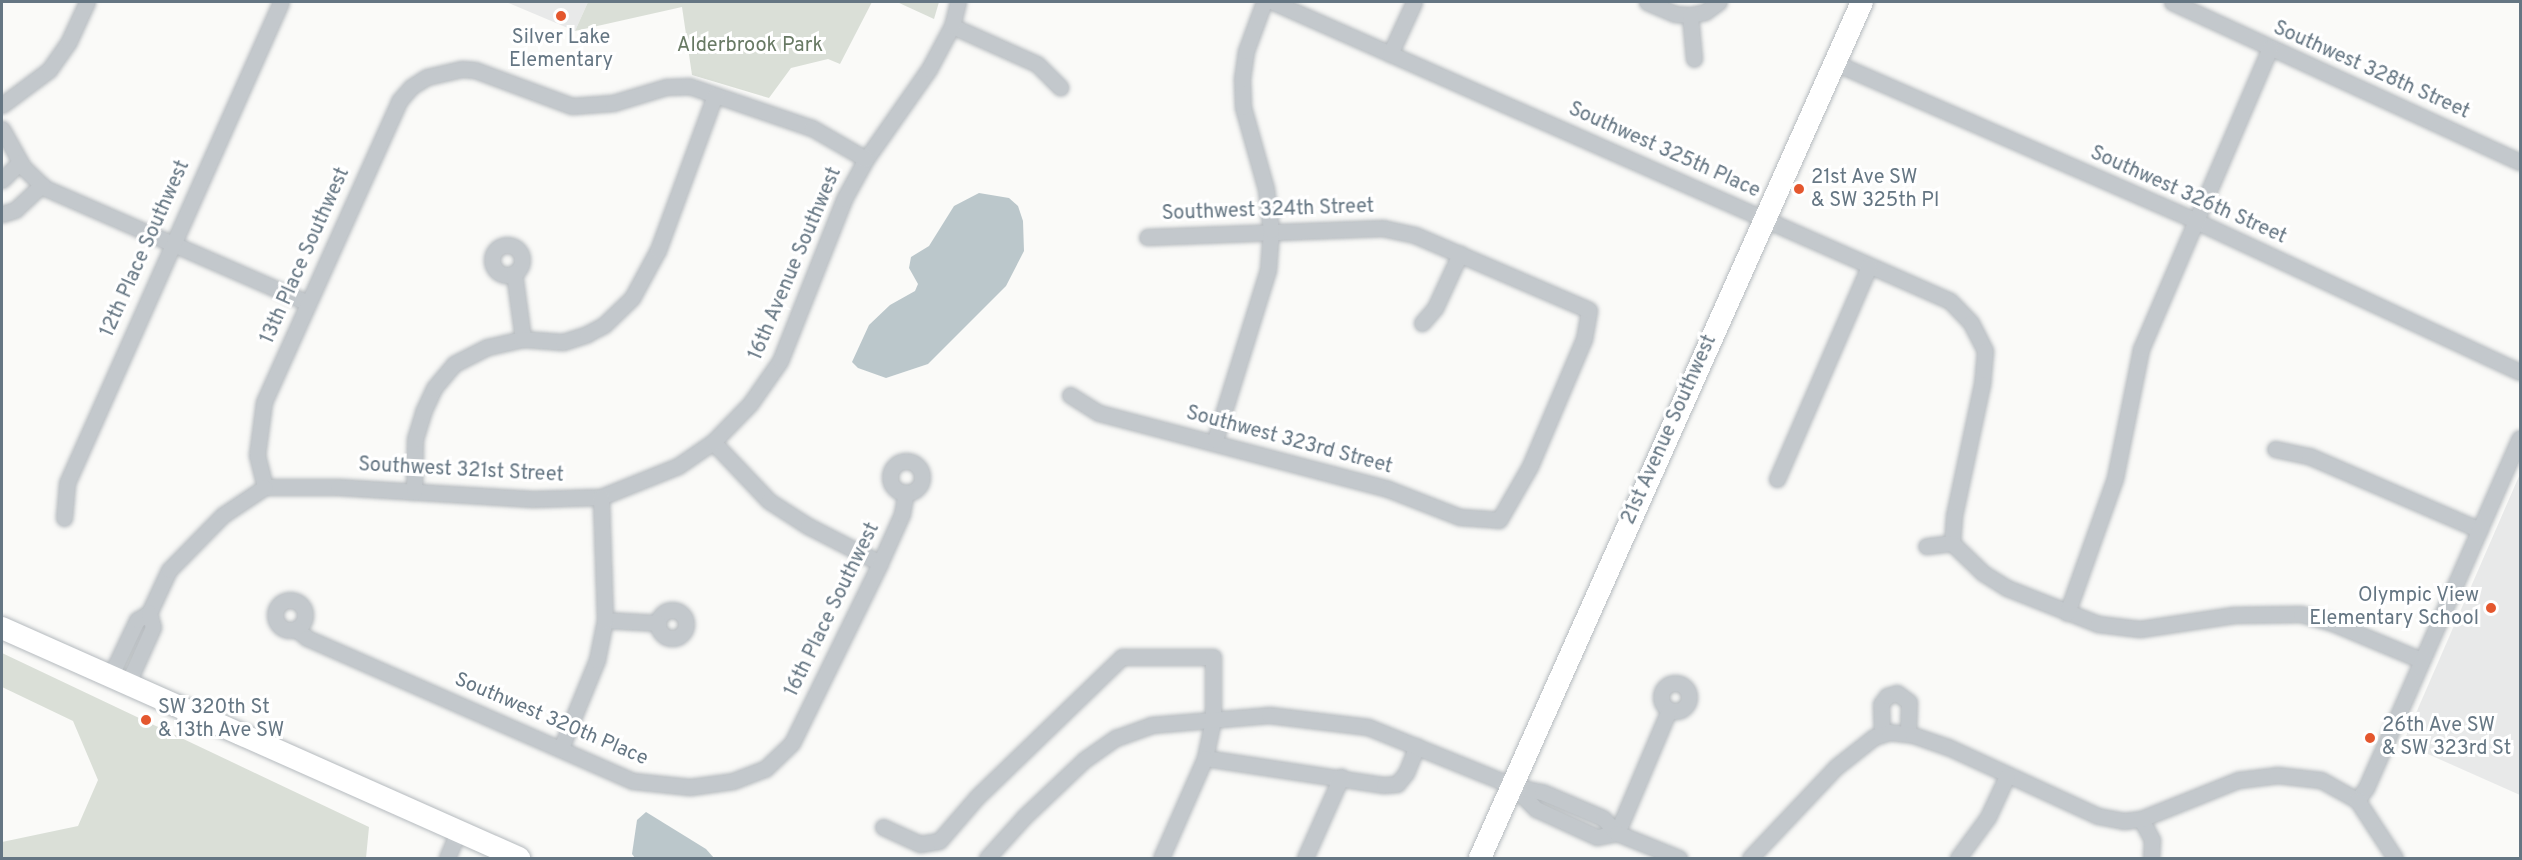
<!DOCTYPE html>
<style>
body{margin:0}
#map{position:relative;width:2522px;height:860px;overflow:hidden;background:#fafaf8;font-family:Overpass,sans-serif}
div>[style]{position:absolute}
.built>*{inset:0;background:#e8e9e9}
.green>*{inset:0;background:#dadfd7}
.water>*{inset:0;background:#bbc7cb}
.roads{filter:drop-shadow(0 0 2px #b5babe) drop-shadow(0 0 2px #b5babe)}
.street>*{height:15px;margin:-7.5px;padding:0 7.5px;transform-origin:7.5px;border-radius:7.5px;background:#c3c8cc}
.street>.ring{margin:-7.5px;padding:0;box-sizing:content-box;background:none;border:15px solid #c3c8cc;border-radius:50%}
.primary>*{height:22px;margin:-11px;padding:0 11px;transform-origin:11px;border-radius:11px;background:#fff}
.dots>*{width:16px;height:16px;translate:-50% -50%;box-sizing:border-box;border:3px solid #fff;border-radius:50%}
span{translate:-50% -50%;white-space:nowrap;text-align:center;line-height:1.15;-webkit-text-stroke:6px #fff;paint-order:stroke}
.poi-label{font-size:20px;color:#657683}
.left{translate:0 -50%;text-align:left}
.right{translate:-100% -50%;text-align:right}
.park-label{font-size:20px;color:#687a64}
.street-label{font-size:20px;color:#657683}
.frame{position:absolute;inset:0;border:3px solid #657683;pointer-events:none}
</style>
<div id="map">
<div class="built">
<div style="clip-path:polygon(506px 2px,588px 2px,575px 31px)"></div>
<div style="clip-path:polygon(2520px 474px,2520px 795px,2403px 743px)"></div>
</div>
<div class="green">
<div style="clip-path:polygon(588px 2px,872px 2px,840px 64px,828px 59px,791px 68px,769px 98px,692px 75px,682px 7px,575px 31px)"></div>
<div style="clip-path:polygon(897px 2px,939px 2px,934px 19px)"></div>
<div style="clip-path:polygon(2px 653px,369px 827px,366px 858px,2px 858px,2px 842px,78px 826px,98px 780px,73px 721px,2px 687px)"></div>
</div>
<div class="water">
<div style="clip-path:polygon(979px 193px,1009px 198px,1018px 206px,1023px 221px,1024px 251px,1006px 286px,928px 364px,886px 378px,858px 368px,852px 362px,869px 325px,890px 305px,915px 291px,918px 284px,909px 268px,911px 257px,929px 246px,954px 206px)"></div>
<div style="clip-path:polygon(646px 812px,706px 849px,714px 858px,635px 858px,632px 854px,637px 820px)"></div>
</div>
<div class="roads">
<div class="street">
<div style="left:1273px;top:2px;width:740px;rotate:23.83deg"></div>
<div style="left:1950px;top:301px;width:30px;rotate:46deg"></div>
<div style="left:1971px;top:323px;width:31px;rotate:63deg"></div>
<div style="left:1985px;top:351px;width:33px;rotate:95deg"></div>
<div style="left:1982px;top:384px;width:135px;rotate:102deg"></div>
<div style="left:1954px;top:516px;width:27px;rotate:94deg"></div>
<div style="left:1952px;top:543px;width:26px;rotate:173deg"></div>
<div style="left:1647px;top:2px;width:30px;rotate:23deg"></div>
<div style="left:1675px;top:14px;width:15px;rotate:4deg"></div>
<div style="left:1690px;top:15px;width:15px;rotate:-11deg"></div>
<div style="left:1705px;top:12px;width:17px;rotate:-36deg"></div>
<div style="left:2172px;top:2px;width:383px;rotate:24.7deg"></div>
<div style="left:1690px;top:15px;width:44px;rotate:84.8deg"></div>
<div style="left:952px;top:26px;width:93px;rotate:24.1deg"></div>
<div style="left:1037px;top:64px;width:33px;rotate:45deg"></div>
<div style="left:1390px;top:54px;width:57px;rotate:-65.2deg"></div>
<div style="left:1835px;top:63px;width:394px;rotate:23.6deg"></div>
<div style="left:2196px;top:221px;width:357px;rotate:25deg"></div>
<div style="left:2px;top:105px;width:59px;rotate:-36.7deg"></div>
<div style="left:49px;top:70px;width:35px;rotate:-55deg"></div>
<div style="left:69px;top:41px;width:43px;rotate:-65.2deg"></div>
<div style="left:2px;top:129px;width:43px;rotate:61.1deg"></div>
<div style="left:23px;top:167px;width:30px;rotate:44deg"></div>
<div style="left:45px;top:188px;width:287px;rotate:23.6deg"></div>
<div style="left:2px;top:180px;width:25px;rotate:-45deg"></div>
<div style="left:2px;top:214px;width:14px;rotate:-17deg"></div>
<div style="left:15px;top:210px;width:37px;rotate:-43deg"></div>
<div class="ring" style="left:492px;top:245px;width:15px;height:15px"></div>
<div style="left:514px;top:273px;width:67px;rotate:82.2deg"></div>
<div style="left:1422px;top:323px;width:20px;rotate:-49deg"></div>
<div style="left:1435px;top:308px;width:60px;rotate:-65.2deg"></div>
<div style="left:1070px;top:395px;width:34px;rotate:32deg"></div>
<div style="left:1099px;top:413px;width:299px;rotate:14.7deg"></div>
<div style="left:1388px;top:489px;width:77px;rotate:21.3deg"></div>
<div style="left:1460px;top:517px;width:39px;rotate:4deg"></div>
<div style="left:1499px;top:520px;width:62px;rotate:-60.1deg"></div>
<div style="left:1530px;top:466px;width:138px;rotate:-67deg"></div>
<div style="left:1584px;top:339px;width:29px;rotate:-80deg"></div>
<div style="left:1589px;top:310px;width:189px;rotate:-156.7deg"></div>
<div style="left:1415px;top:235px;width:33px;rotate:-168deg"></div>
<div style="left:1383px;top:228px;width:236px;rotate:177.8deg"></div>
<div style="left:1215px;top:440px;width:178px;rotate:-72.7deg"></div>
<div style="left:1268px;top:270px;width:40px;rotate:-85.7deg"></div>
<div style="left:1271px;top:230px;width:41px;rotate:-97deg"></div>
<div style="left:1266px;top:189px;width:85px;rotate:-105.7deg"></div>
<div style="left:1243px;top:107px;width:28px;rotate:-92deg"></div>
<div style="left:1242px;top:79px;width:28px;rotate:-82deg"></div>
<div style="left:1246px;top:51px;width:52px;rotate:-69.8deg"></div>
<div style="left:713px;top:442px;width:81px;rotate:46.5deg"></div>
<div style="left:769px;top:501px;width:46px;rotate:32.7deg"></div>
<div style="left:808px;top:526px;width:81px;rotate:27.2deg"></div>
<div style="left:2275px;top:449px;width:35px;rotate:12deg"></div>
<div style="left:2309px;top:456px;width:186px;rotate:23.4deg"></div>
<div class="ring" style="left:890px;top:461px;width:17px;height:17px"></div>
<div style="left:1777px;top:479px;width:232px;rotate:-66.6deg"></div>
<div style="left:265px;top:487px;width:73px"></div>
<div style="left:338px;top:487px;width:195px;rotate:3.5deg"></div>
<div style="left:533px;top:499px;width:68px;rotate:-1.7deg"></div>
<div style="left:601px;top:497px;width:83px;rotate:-21.9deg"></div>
<div style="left:678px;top:466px;width:42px;rotate:-34.4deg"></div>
<div style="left:713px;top:442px;width:53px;rotate:-45.8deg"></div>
<div style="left:750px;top:404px;width:52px;rotate:-55.1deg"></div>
<div style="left:780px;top:361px;width:174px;rotate:-68.4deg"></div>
<div style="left:844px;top:199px;width:46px;rotate:-61.2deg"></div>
<div style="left:866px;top:159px;width:110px;rotate:-55deg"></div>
<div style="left:929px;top:69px;width:49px;rotate:-61.9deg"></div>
<div style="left:952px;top:26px;width:25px;rotate:-76deg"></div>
<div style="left:265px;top:487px;width:33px;rotate:-104deg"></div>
<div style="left:257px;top:455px;width:53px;rotate:-82.5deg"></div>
<div style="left:264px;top:402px;width:330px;rotate:-65.8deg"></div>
<div style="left:399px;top:101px;width:18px;rotate:-49deg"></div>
<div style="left:411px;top:87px;width:19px;rotate:-32deg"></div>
<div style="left:427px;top:77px;width:36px;rotate:-13deg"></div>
<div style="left:462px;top:69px;width:13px;rotate:4deg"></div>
<div style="left:475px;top:70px;width:103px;rotate:20.4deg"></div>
<div style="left:572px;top:106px;width:41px;rotate:-4.2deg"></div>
<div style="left:613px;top:103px;width:55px;rotate:-16.8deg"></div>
<div style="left:666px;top:87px;width:23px;rotate:-2deg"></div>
<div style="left:689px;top:86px;width:130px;rotate:18.9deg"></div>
<div style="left:812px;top:128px;width:62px;rotate:29.9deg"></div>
<div style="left:414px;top:492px;width:53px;rotate:-88.9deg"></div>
<div style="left:415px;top:439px;width:28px;rotate:-73deg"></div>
<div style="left:423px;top:412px;width:26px;rotate:-65deg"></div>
<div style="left:434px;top:388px;width:31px;rotate:-50deg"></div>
<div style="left:454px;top:364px;width:38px;rotate:-27deg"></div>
<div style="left:488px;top:347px;width:36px;rotate:-13deg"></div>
<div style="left:523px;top:339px;width:40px;rotate:4.3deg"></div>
<div style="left:563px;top:342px;width:25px;rotate:-18deg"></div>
<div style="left:587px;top:334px;width:19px;rotate:-28deg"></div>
<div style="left:604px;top:325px;width:39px;rotate:-44deg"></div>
<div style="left:632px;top:298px;width:55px;rotate:-61.6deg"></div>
<div style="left:658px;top:250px;width:165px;rotate:-69.8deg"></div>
<div style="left:64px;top:518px;width:35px;rotate:-85deg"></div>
<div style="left:67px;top:483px;width:526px;rotate:-66.02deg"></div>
<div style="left:1952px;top:543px;width:43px;rotate:44.1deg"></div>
<div style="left:1983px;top:573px;width:28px;rotate:32deg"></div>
<div style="left:2007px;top:588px;width:98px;rotate:21.6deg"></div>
<div style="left:2098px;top:624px;width:42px;rotate:6.8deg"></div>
<div style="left:2140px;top:629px;width:95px;rotate:-8.5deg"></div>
<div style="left:2234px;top:615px;width:67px;rotate:-0.9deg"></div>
<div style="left:2301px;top:614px;width:35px;rotate:16deg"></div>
<div style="left:2335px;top:624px;width:93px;rotate:22.7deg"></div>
<div class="ring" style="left:275px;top:600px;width:15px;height:15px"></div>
<div class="ring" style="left:658px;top:610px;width:13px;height:13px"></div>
<div style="left:2067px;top:613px;width:143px;rotate:-70.4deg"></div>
<div style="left:2115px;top:478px;width:132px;rotate:-78.6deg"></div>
<div style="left:2141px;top:349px;width:327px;rotate:-66.8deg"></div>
<div style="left:605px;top:620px;width:53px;rotate:3.2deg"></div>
<div style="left:296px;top:629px;width:14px;rotate:39deg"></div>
<div style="left:307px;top:638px;width:356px;rotate:23.7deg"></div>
<div style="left:633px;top:781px;width:57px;rotate:6deg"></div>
<div style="left:690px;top:787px;width:43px;rotate:-7.9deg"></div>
<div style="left:733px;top:781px;width:34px;rotate:-21deg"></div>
<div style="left:765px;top:769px;width:37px;rotate:-44deg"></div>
<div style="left:792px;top:743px;width:200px;rotate:-63.9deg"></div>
<div style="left:880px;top:563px;width:54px;rotate:-65.8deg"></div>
<div style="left:902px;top:514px;width:22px;rotate:-80deg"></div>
<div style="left:111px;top:675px;width:61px;rotate:-64.7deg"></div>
<div style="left:137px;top:620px;width:14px;rotate:-30deg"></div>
<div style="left:149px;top:613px;width:47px;rotate:-65.1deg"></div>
<div style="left:169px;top:570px;width:77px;rotate:-45.5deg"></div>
<div style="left:223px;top:515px;width:50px;rotate:-33.7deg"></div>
<div class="ring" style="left:1661px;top:683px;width:13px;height:13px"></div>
<div style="left:128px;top:683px;width:61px;rotate:-65.9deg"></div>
<div style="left:153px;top:627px;width:15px;rotate:-106deg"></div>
<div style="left:1882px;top:734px;width:30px;rotate:-92deg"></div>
<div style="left:1881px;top:704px;width:10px;rotate:-53deg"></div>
<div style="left:1887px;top:696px;width:10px;rotate:-17deg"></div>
<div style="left:1897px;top:693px;width:15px;rotate:37deg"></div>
<div style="left:1909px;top:702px;width:32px;rotate:92deg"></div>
<div style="left:561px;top:748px;width:95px;rotate:-67.8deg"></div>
<div style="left:597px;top:660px;width:41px;rotate:-78.7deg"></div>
<div style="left:605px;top:620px;width:123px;rotate:-91.9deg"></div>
<div style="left:1205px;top:758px;width:181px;rotate:8.6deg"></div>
<div style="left:1384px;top:785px;width:13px;rotate:-4deg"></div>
<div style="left:1397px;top:784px;width:14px;rotate:-51deg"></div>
<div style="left:1406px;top:773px;width:29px;rotate:-68deg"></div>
<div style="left:1513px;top:786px;width:33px;rotate:45deg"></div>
<div style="left:1536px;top:809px;width:67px;rotate:24.7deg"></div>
<div style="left:1597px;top:837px;width:20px;rotate:-11deg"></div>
<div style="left:2357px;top:800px;width:15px;rotate:-53deg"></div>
<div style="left:2366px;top:788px;width:382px;rotate:-66.3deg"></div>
<div style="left:2141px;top:819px;width:24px;rotate:62deg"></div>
<div style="left:2152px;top:840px;width:18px;rotate:93deg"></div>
<div style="left:883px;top:827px;width:41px;rotate:24.7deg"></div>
<div style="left:920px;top:844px;width:19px;rotate:-9deg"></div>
<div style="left:939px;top:841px;width:58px;rotate:-49.2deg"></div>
<div style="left:977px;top:797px;width:202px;rotate:-44deg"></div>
<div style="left:1122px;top:657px;width:91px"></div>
<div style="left:1213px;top:657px;width:63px;rotate:90deg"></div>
<div style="left:1213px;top:720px;width:39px;rotate:102deg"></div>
<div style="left:1205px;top:758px;width:109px;rotate:113.7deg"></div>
<div style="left:1617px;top:833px;width:134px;rotate:-67.1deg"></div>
<div style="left:447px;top:858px;width:28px;rotate:-67deg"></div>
<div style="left:987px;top:858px;width:55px;rotate:-47.9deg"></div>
<div style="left:1024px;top:817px;width:83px;rotate:-43.5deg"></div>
<div style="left:1084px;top:760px;width:39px;rotate:-35deg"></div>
<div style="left:1116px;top:738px;width:37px;rotate:-20deg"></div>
<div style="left:1151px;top:725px;width:118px;rotate:-4.8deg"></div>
<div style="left:1269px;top:715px;width:100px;rotate:6.9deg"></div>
<div style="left:1368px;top:727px;width:157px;rotate:22.1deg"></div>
<div style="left:1513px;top:786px;width:30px;rotate:12deg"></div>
<div style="left:1542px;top:792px;width:66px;rotate:23.1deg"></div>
<div style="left:1603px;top:818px;width:21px;rotate:47deg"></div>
<div style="left:1617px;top:833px;width:67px;rotate:22deg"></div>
<div style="left:1305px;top:858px;width:89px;rotate:-66deg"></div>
<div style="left:1750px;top:858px;width:125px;rotate:-46.6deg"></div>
<div style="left:1836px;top:767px;width:48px;rotate:-38.3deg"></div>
<div style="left:1874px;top:737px;width:16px;rotate:-18deg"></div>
<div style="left:1889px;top:732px;width:24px;rotate:7deg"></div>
<div style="left:1913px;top:735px;width:37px;rotate:19deg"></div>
<div style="left:1948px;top:747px;width:165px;rotate:24.7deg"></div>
<div style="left:2098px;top:816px;width:26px;rotate:11deg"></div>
<div style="left:2124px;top:821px;width:17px;rotate:-7deg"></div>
<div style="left:2141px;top:819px;width:105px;rotate:-21.9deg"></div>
<div style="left:2238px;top:780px;width:39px;rotate:-7deg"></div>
<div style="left:2277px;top:775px;width:44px;rotate:6.5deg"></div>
<div style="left:2321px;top:780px;width:41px;rotate:29.1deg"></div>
<div style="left:2357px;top:800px;width:69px;rotate:56.8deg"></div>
<div style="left:1958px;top:858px;width:51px;rotate:-53.8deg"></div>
<div style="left:1988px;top:817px;width:45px;rotate:-65.1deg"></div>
</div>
<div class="primary">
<div style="left:2px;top:628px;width:566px;rotate:23.98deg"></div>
<div style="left:1480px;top:858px;width:937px;rotate:-65.95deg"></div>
</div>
</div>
<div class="dots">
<div style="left:561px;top:16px;background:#e4572e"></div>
<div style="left:1799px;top:189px;background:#e4572e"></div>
<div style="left:2491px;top:608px;background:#e4572e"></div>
<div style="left:146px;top:720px;background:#e4572e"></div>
<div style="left:2370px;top:738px;background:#e4572e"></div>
</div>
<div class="poi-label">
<span style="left:561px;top:50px">Silver Lake<br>Elementary</span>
<span class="left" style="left:1811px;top:190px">21st Ave SW<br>&amp; SW 325th Pl</span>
<span class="right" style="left:2479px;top:608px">Olympic View<br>Elementary School</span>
<span class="left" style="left:158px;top:720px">SW 320th St<br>&amp; 13th Ave SW</span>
<span class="left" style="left:2382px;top:738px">26th Ave SW<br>&amp; SW 323rd St</span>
</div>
<div class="park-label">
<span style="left:750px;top:46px">Alderbrook Park</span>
</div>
<div class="street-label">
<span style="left:2371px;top:71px;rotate:24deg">Southwest 328th Street</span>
<span style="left:1664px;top:151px;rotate:24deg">Southwest 325th Place</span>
<span style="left:2188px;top:196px;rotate:24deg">Southwest 326th Street</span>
<span style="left:1268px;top:211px;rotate:-2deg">Southwest 324th Street</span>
<span style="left:146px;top:249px;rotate:-66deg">12th Place Southwest</span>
<span style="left:306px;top:256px;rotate:-66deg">13th Place Southwest</span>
<span style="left:796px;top:264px;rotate:-67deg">16th Avenue Southwest</span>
<span style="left:1670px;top:430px;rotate:-66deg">21st Avenue Southwest</span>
<span style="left:1289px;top:441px;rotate:15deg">Southwest 323rd Street</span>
<span style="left:461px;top:471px;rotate:3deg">Southwest 321st Street</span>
<span style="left:833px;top:610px;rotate:-64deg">16th Place Southwest</span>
<span style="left:551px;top:720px;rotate:23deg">Southwest 320th Place</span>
</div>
<div class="frame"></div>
</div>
